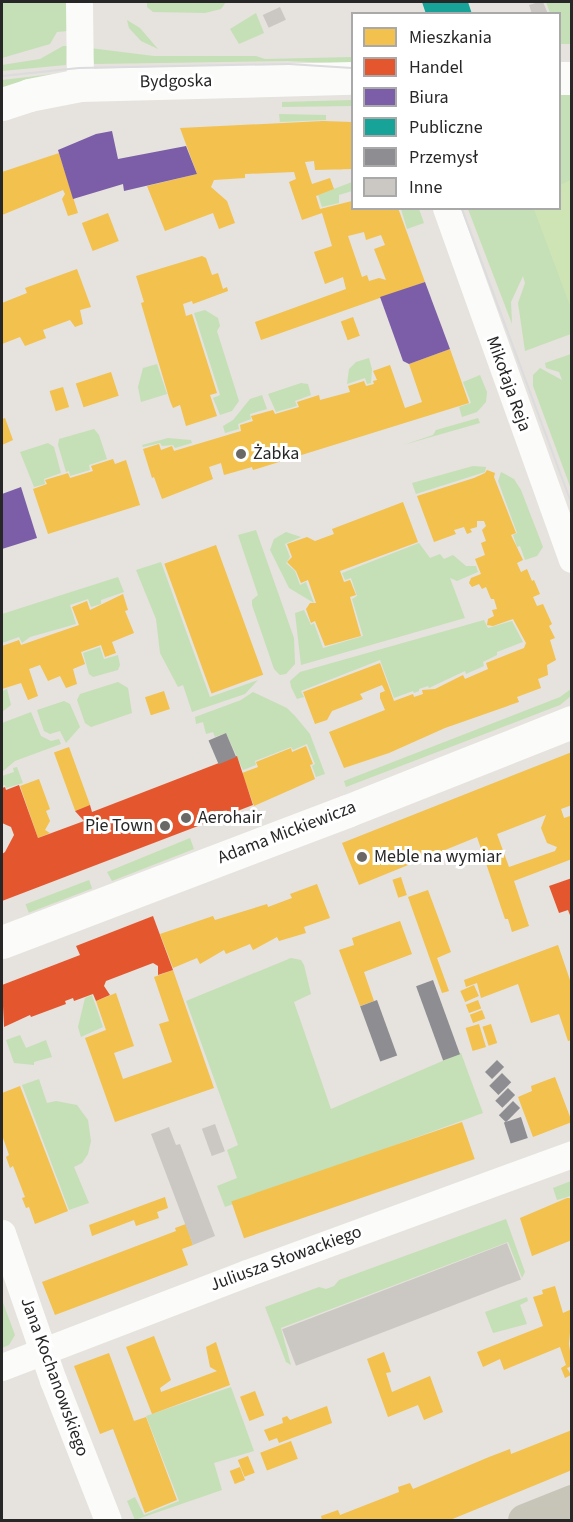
<!DOCTYPE html>
<meta charset="utf-8">
<style>
body{margin:0}
#map{position:relative;width:573px;height:1522px;overflow:hidden;background:#e6e2dd;font-family:"Source Sans 3",sans-serif}
div>[style]{position:absolute}
.green>*{inset:0;background:#c5e0b6;transform-origin:0 0}
.pitch>*{inset:0;background:#cfe4b4}
.homes>*{inset:0;background:#f2c14e;transform-origin:0 0}
.shops>*{inset:0;background:#e4572e}
.offices>*{inset:0;background:#7b5ea7}
.public>*{inset:0;background:#17a398}
.industry>*{inset:0;background:#8d8d92;transform-origin:0 0}
.building>*{inset:0;background:#cbc8c4;transform-origin:0 0}
.minor>*{height:27px;margin:-13.5px;padding:0 13.5px;transform-origin:13.5px;border-radius:13.5px;background:#fbfbfa}
.tertiary>*{height:33px;margin:-16.5px;padding:0 16.5px;transform-origin:16.5px;border-radius:16.5px;background:#fbfbfa}
.primary>*{height:33px;margin:-16.5px;padding:0 16.5px;transform-origin:16.5px;border-radius:16.5px;background:#c7c4b8}
.tram>*{height:1.5px;margin:-0.75px;padding:0 0.75px;transform-origin:0.75px;border-radius:0.75px;background:#dcdbdd}
.dots>*{width:16px;height:16px;translate:-50% -50%;box-sizing:border-box;border:3px solid #fff;border-radius:50%}
span{translate:-50% -50%;white-space:nowrap;text-align:center;line-height:1.15;-webkit-text-stroke:6px #fff;paint-order:stroke}
.street-label{font-size:18px;color:#272727}
.poi-label{font-size:18px;color:#272727}
.left{translate:0 -50%;text-align:left}
.right{translate:-100% -50%;text-align:right}
.frame{position:absolute;inset:0;border:3px solid #272727;pointer-events:none}
.legend{position:absolute;left:351px;top:12px;width:210px;height:198px;box-sizing:border-box;background:#fff;border:2px solid #a9a9a9;margin:0;padding:8px 10px;list-style:none;font-size:18px;color:#272727}
.legend li{display:flex;align-items:center;gap:12px;height:30px}
.legend b{width:30px;border:2px solid #a9a9a9}
</style>
<div id="map">
<div class="green">
<div style="clip-path:polygon(2px 2px,68px 2px,68px 31px,57px 32px,50px 44px,2px 58px)"></div>
<div style="clip-path:polygon(147px 2px,226px 2px,221px 9px,205px 13px,153px 12px,147px 7px)"></div>
<div style="clip-path:polygon(546px 2px,571px 2px,571px 44px,560px 44px,560px 14px,550px 13px)"></div>
<div style="clip-path:polygon(256px 13px,264px 33px,239px 44px,230px 29px)"></div>
<div style="clip-path:polygon(127px 20px,140px 28px,158px 49px,141px 41px,129px 28px)"></div>
<div style="clip-path:polygon(63px 46px,67px 46px,66px 65px,2px 71px,2px 65px,40px 59px)"></div>
<div style="clip-path:polygon(90px 48px,154px 56px,256px 56px,265px 59px,352px 57px,352px 64px,288px 61px,94px 64px)"></div>
<div style="clip-path:polygon(62px 73px,2px 96px,2px 80px)"></div>
<div style="clip-path:polygon(560px 95px,571px 95px,571px 334px,525px 351px,518px 303px,525px 283px,523px 276px,511px 302px,512px 324px,468px 209px,560px 208px)"></div>
<div style="clip-path:polygon(352px 100px,352px 106px,282px 107px,282px 102px)"></div>
<div style="clip-path:polygon(279px 114px,326px 115px,326px 120px,280px 122px)"></div>
<div style="clip-path:polygon(352px 182px,352px 191px,339px 195px,339px 203px,322px 207px,318px 195px)"></div>
<div style="clip-path:polygon(401px 209px,419px 209px,424px 223px,407px 229px)"></div>
<div style="clip-path:polygon(205px 310px,218px 318px,220px 326px,217px 331px,239px 401px,232px 411px,220px 415px,213px 398px,220px 395px,194px 313px)"></div>
<div style="clip-path:polygon(571px 354px,572px 354px,571px 489px,533px 386px,533px 375px,540px 368px,562px 380px,559px 372px,546px 368px,545px 363px)"></div>
<div style="clip-path:polygon(369px 358px,372px 369px,371px 383px,367px 384px,365px 378px,347px 384px,349px 369px,356px 362px)"></div>
<div style="clip-path:polygon(157px 364px,167px 394px,141px 402px,138px 387px,143px 368px)"></div>
<div style="clip-path:polygon(480px 375px,487px 392px,486px 402px,477px 412px,462px 417px,459px 407px,471px 403px,463px 382px)"></div>
<div style="clip-path:polygon(301px 383px,308px 384px,311px 395px,295px 401px,297px 406px,276px 412px,268px 394px)"></div>
<div style="clip-path:polygon(262px 395px,267px 409px,250px 414px,251px 419px,238px 424px,239px 429px,225px 433px,223px 426px,233px 420px,250px 399px)"></div>
<div style="clip-path:polygon(478px 418px,480px 423px,403px 445px,433px 435px,436px 430px)"></div>
<div style="clip-path:polygon(94px 429px,99px 435px,107px 459px,89px 465px,90px 470px,70px 476px,69px 471px,66px 472px,58px 445px,59px 439px)"></div>
<div style="clip-path:polygon(168px 438px,191px 440px,192px 443px,175px 448px,173px 445px,162px 446px,160px 443px,143px 447px,142px 445px)"></div>
<div style="clip-path:polygon(48px 443px,54px 447px,61px 473px,44px 479px,45px 484px,34px 487px,20px 452px)"></div>
<div style="clip-path:polygon(473px 466px,486px 467px,485px 472px,416px 494px,412px 483px)"></div>
<div style="clip-path:polygon(501px 472px,514px 479px,521px 490px,543px 547px,537px 556px,525px 560px,520px 546px,517px 547px,513px 535px,517px 533px,498px 481px)"></div>
<div style="clip-path:polygon(256px 530px,294px 638px,295px 664px,286px 674px,280px 675px,274px 669px,252px 605px,252px 600px,258px 595px,238px 535px)"></div>
<div style="clip-path:polygon(286px 532px,301px 537px,285px 544px,290px 557px,286px 563px,295px 571px,300px 585px,306px 582px,314px 603px,289px 588px,270px 550px,274px 539px)"></div>
<div style="clip-path:polygon(419px 543px,430px 558px,440px 554px,444px 559px,453px 555px,466px 566px,476px 566px,478px 572px,457px 581px,450px 578px,465px 618px,301px 665px,295px 613px,304px 610px,311px 625px,314px 623px,323px 648px,363px 636px,352px 599px,357px 596px,351px 578px,345px 580px,342px 573px)"></div>
<div style="clip-path:polygon(161px 562px,210px 697px,258px 680px,245px 694px,192px 712px,183px 685px,178px 687px,160px 653px,156px 619px,136px 570px)"></div>
<div style="clip-path:polygon(118px 577px,124px 592px,101px 600px,101px 604px,91px 607px,88px 599px,70px 605px,76px 624px,30px 637px,22px 643px,19px 637px,2px 643px,2px 614px)"></div>
<div style="clip-path:polygon(484px 620px,488px 628px,512px 621px,523px 642px,497px 652px,497px 655px,483px 662px,484px 666px,466px 674px,465px 671px,429px 688px,428px 686px,419px 689px,419px 691px,414px 693px,413px 691px,394px 698px,380px 660px,301px 691px,304px 697px,297px 699px,291px 687px,290px 681px,300px 672px)"></div>
<div style="clip-path:polygon(100px 647px,104px 659px,118px 655px,120px 665px,118px 670px,93px 677px,89px 674px,83px 653px)"></div>
<div style="clip-path:polygon(118px 682px,128px 688px,132px 713px,91px 727px,85px 723px,77px 700px,80px 694px)"></div>
<div style="clip-path:polygon(7px 689px,11px 705px,2px 712px,2px 691px)"></div>
<div style="clip-path:polygon(571px 689px,571px 696px,560px 705px,346px 787px,344px 781px,560px 697px)"></div>
<div style="clip-path:polygon(253px 692px,287px 708px,295px 716px,310px 734px,325px 774px,316px 777px,312px 766px,315px 764px,307px 744px,293px 750px,291px 747px,255px 761px,256px 765px,243px 770px,226px 733px,215px 737px,213px 732px,206px 734px,203px 722px,196px 724px,195px 717px,241px 700px)"></div>
<div style="clip-path:polygon(64px 701px,70px 704px,80px 727px,66px 743px,60px 731px,50px 734px,44px 731px,37px 710px)"></div>
<div style="clip-path:polygon(31px 712px,41px 736px,51px 741px,59px 739px,61px 744px,15px 761px,2px 772px,2px 723px)"></div>
<div style="clip-path:polygon(17px 767px,23px 783px,6px 788px,5px 785px,2px 786px,2px 776px,14px 772px,13px 768px)"></div>
<div style="clip-path:polygon(190px 838px,194px 849px,112px 881px,107px 872px)"></div>
<div style="left:89px;top:880px;width:9px;height:68px;rotate:69deg"></div>
<div style="clip-path:polygon(291px 958px,301px 960px,304px 965px,311px 994px,294px 1002px,331px 1109px,461px 1053px,483px 1113px,225px 1207px,217px 1186px,237px 1178px,227px 1150px,238px 1145px,186px 1001px)"></div>
<div style="clip-path:polygon(92px 995px,103px 1027px,81px 1037px,78px 1027px,85px 998px)"></div>
<div style="clip-path:polygon(20px 1035px,26px 1048px,46px 1040px,52px 1057px,34px 1062px,34px 1065px,14px 1063px,6px 1040px)"></div>
<div style="clip-path:polygon(39px 1079px,47px 1103px,56px 1101px,77px 1105px,88px 1120px,91px 1141px,88px 1154px,82px 1163px,74px 1167px,89px 1203px,69px 1210px,22px 1085px)"></div>
<div style="clip-path:polygon(571px 1181px,571px 1196px,557px 1200px,553px 1188px)"></div>
<div style="clip-path:polygon(506px 1219px,525px 1272px,522px 1278px,508px 1242px,281px 1328px,291px 1365px,286px 1362px,265px 1307px,319px 1287px,326px 1289px,334px 1286px,339px 1280px)"></div>
<div style="clip-path:polygon(527px 1297px,528px 1301px,520px 1305px,527px 1324px,493px 1333px,485px 1312px)"></div>
<div style="clip-path:polygon(2px 1300px,15px 1335px,9px 1345px,2px 1348px)"></div>
<div style="clip-path:polygon(231px 1387px,254px 1451px,214px 1463px,222px 1490px,135px 1520px,127px 1501px,135px 1497px,144px 1515px,179px 1501px,146px 1416px)"></div>
</div>
<div class="pitch">
<div style="clip-path:polygon(571px 180px,572px 180px,571px 308px,534px 209px,560px 208px,560px 185px)"></div>
</div>
<div class="homes">
<div style="clip-path:polygon(evenodd,323px 121px,352px 122px,352px 169px,315px 170px,314px 161px,305px 162px,312px 184px,330px 178px,334px 189px,316px 196px,320px 209px,352px 201px,352px 208px,398px 208px,425px 282px,261px 340px,255px 322px,346px 289px,343px 277px,325px 284px,314px 252px,332px 246px,322px 213px,302px 220px,289px 182px,296px 179px,294px 172px,245px 174px,245px 178px,214px 180px,211px 187px,227px 201px,235px 223px,219px 229px,213px 213px,165px 231px,147px 186px,197px 174px,180px 128px,323px 121px,364px 232px,366px 240px,381px 235px,385px 245px,374px 249px,386px 280px,379px 278px,369px 281px,367px 275px,362px 277px,348px 236px,364px 232px)"></div>
<div style="clip-path:polygon(59px 153px,78px 213px,68px 216px,62px 199px,65px 194px,63px 190px,2px 215px,2px 172px)"></div>
<div style="left:108px;top:213px;width:30px;height:28px;rotate:69deg"></div>
<div style="clip-path:polygon(202px 256px,206px 258px,212px 275px,218px 273px,223px 289px,227px 287px,228px 291px,193px 304px,192px 301px,183px 304px,186px 316px,192px 314px,217px 393px,210px 395px,217px 416px,186px 426px,180px 405px,173px 408px,170px 401px,148px 327px,141px 303px,144px 302px,136px 276px)"></div>
<div style="clip-path:polygon(77px 269px,91px 307px,80px 310px,83px 324px,75px 327px,70px 320px,43px 330px,46px 338px,25px 346px,20px 337px,2px 344px,2px 303px,27px 293px,25px 288px)"></div>
<div style="left:353px;top:317px;width:20px;height:13px;rotate:70deg"></div>
<div style="clip-path:polygon(450px 349px,469px 403px,253px 470px,252px 467px,224px 475px,221px 463px,209px 467px,213px 479px,162px 499px,154px 477px,152px 478px,143px 449px,159px 444px,161px 450px,172px 446px,174px 451px,241px 431px,240px 425px,253px 421px,251px 416px,273px 410px,275px 414px,299px 407px,297px 402px,319px 395px,320px 400px,350px 392px,348px 386px,364px 381px,366px 386px,374px 384px,373px 381px,377px 380px,373px 371px,390px 365px,405px 408px,422px 402px,409px 364px)"></div>
<div style="left:111px;top:372px;width:25px;height:37px;rotate:72deg"></div>
<div style="left:63px;top:387px;width:21px;height:14px;rotate:73deg"></div>
<div style="clip-path:polygon(5px 418px,13px 440px,2px 445px,2px 419px)"></div>
<div style="clip-path:polygon(113px 459px,115px 464px,126px 460px,140px 505px,48px 534px,33px 489px,47px 484px,45px 480px,65px 474px,68px 473px,70px 478px,93px 471px,91px 466px)"></div>
<div style="clip-path:polygon(487px 470px,495px 473px,494px 477px,516px 533px,511px 535px,523px 560px,517px 563px,521px 572px,527px 569px,532px 581px,534px 580px,540px 594px,533px 597px,537px 606px,543px 604px,552px 624px,549px 626px,555px 638px,550px 640px,556px 660px,547px 665px,548px 675px,538px 679px,541px 688px,517px 697px,519px 702px,445px 728px,389px 753px,344px 768px,329px 732px,385px 710px,380px 698px,380px 693px,385px 691px,382px 685px,360px 694px,363px 699px,332px 711px,327px 720px,315px 724px,303px 692px,380px 663px,394px 701px,413px 694px,414px 697px,423px 694px,422px 690px,435px 689px,463px 675px,465px 679px,488px 669px,486px 663px,524px 648px,526px 643px,513px 619px,493px 626px,487px 625px,488px 619px,494px 616px,492px 610px,497px 609px,494px 599px,491px 599px,486px 587px,482px 589px,479px 584px,472px 587px,469px 583px,471px 578px,481px 574px,475px 559px,485px 555px,481px 543px,486px 541px,482px 530px,486px 526px,484px 521px,477px 521px,477px 527px,470px 529px,472px 532px,467px 534px,464px 527px,454px 530px,456px 534px,434px 542px,417px 496px,474px 478px,485px 473px)"></div>
<div style="clip-path:polygon(403px 502px,418px 542px,340px 571px,344px 582px,350px 580px,356px 595px,350px 597px,361px 636px,325px 646px,315px 621px,311px 623px,306px 609px,310px 603px,316px 603px,308px 580px,301px 583px,296px 571px,287px 562px,292px 557px,287px 544px,307px 537px,315px 541px,334px 534px,332px 529px)"></div>
<div style="left:216px;top:545px;width:138px;height:55px;rotate:70deg"></div>
<div style="clip-path:polygon(123px 594px,128px 610px,125px 611px,134px 633px,112px 642px,116px 653px,105px 657px,101px 645px,81px 652px,85px 664px,73px 669px,77px 684px,66px 688px,60px 676px,48px 681px,40px 665px,29px 669px,38px 696px,28px 700px,21px 683px,2px 689px,2px 646px,19px 640px,21px 645px,79px 625px,72px 607px,87px 601px,90px 610px)"></div>
<div style="left:164px;top:691px;width:19px;height:20px;rotate:72deg"></div>
<div style="clip-path:polygon(306px 746px,313px 764px,310px 765px,315px 779px,254px 806px,242px 773px,258px 767px,256px 762px,291px 748px,292px 752px)"></div>
<div style="left:69px;top:747px;width:62px;height:16px;rotate:70deg"></div>
<div style="clip-path:polygon(evenodd,572px 752px,572px 805px,561px 809px,564px 818px,570px 816px,572px 820px,572px 859px,514px 881px,529px 926px,512px 932px,508px 919px,505px 919px,477px 837px,359px 885px,342px 843px,572px 752px,546px 815px,541px 828px,547px 843px,557px 847px,555px 851px,509px 867px,497px 834px,546px 815px)"></div>
<div style="clip-path:polygon(39px 779px,50px 809px,46px 811px,50px 821px,45px 830px,50px 833px,38px 838px,20px 786px)"></div>
<div style="left:401px;top:877px;width:19px;height:9px;rotate:72deg"></div>
<div style="clip-path:polygon(317px 884px,330px 918px,304px 927px,306px 933px,279px 941px,277px 937px,253px 950px,250px 944px,226px 954px,224px 950px,200px 964px,197px 958px,173px 968px,160px 934px,213px 916px,215px 920px,267px 904px,268px 907px,292px 898px,290px 894px)"></div>
<div style="clip-path:polygon(428px 890px,451px 952px,437px 958px,449px 991px,442px 993px,408px 897px)"></div>
<div style="clip-path:polygon(400px 921px,412px 954px,364px 972px,374px 1001px,360px 1006px,339px 950px,354px 945px,352px 938px)"></div>
<div style="clip-path:polygon(558px 945px,572px 986px,572px 1040px,568px 1041px,559px 1014px,531px 1023px,518px 984px,481px 998px,477px 983px,466px 987px,464px 980px)"></div>
<div style="clip-path:polygon(173px 970px,214px 1088px,115px 1122px,85px 1038px,106px 1030px,96px 1001px,116px 993px,134px 1046px,114px 1053px,123px 1079px,172px 1062px,159px 1024px,169px 1021px,154px 977px)"></div>
<div style="left:474px;top:985px;width:12px;height:15px;rotate:66deg"></div>
<div style="left:478px;top:1000px;width:9px;height:13px;rotate:69deg"></div>
<div style="left:482px;top:1010px;width:9px;height:13px;rotate:69deg"></div>
<div style="left:479px;top:1024px;width:24px;height:14px;rotate:73deg"></div>
<div style="left:491px;top:1024px;width:20px;height:9px;rotate:72deg"></div>
<div style="clip-path:polygon(555px 1077px,572px 1122px,533px 1137px,518px 1097px,532px 1091px,531px 1086px)"></div>
<div style="clip-path:polygon(20px 1086px,68px 1211px,35px 1224px,29px 1207px,26px 1208px,22px 1198px,25px 1197px,13px 1166px,10px 1168px,6px 1157px,9px 1155px,2px 1135px,2px 1093px)"></div>
<div style="left:462px;top:1122px;width:39px;height:244px;rotate:71deg"></div>
<div style="clip-path:polygon(165px 1197px,168px 1208px,157px 1212px,159px 1218px,136px 1226px,134px 1220px,92px 1236px,89px 1225px)"></div>
<div style="clip-path:polygon(567px 1198px,572px 1198px,572px 1240px,532px 1256px,520px 1218px)"></div>
<div style="clip-path:polygon(186px 1224px,193px 1245px,182px 1249px,188px 1265px,55px 1315px,42px 1282px,176px 1231px,175px 1228px)"></div>
<div style="clip-path:polygon(555px 1286px,563px 1313px,572px 1309px,569px 1344px,572px 1366px,567px 1368px,571px 1375px,565px 1378px,561px 1368px,566px 1365px,560px 1347px,504px 1370px,500px 1359px,483px 1367px,477px 1352px,543px 1326px,533px 1297px,543px 1294px,542px 1290px)"></div>
<div style="clip-path:polygon(154px 1336px,171px 1380px,160px 1388px,161px 1392px,217px 1371px,210px 1367px,206px 1347px,216px 1342px,230px 1385px,152px 1414px,126px 1347px)"></div>
<div style="clip-path:polygon(384px 1352px,391px 1372px,386px 1373px,392px 1392px,430px 1376px,443px 1412px,424px 1420px,418px 1405px,388px 1417px,367px 1359px)"></div>
<div style="clip-path:polygon(109px 1353px,134px 1421px,146px 1417px,177px 1500px,145px 1513px,113px 1429px,100px 1434px,74px 1366px)"></div>
<div style="left:255px;top:1391px;width:26px;height:16px;rotate:69deg"></div>
<div style="clip-path:polygon(327px 1406px,332px 1423px,279px 1443px,277px 1438px,269px 1441px,264px 1430px,283px 1423px,282px 1418px,287px 1416px,290px 1420px)"></div>
<div style="clip-path:polygon(572px 1430px,572px 1470px,450px 1520px,322px 1520px,321px 1516px,338px 1510px,340px 1515px,399px 1492px,398px 1487px,410px 1483px,413px 1489px,489px 1457px,510px 1449px,511px 1454px)"></div>
<div style="left:291px;top:1441px;width:19px;height:33px;rotate:69deg"></div>
<div style="left:248px;top:1456px;width:18px;height:11px;rotate:68deg"></div>
<div style="left:240px;top:1467px;width:14px;height:11px;rotate:69deg"></div>
</div>
<div class="shops">
<div style="clip-path:polygon(237px 756px,253px 805px,2px 901px,2px 854px,5px 852px,14px 835px,11px 827px,2px 823px,2px 788px,5px 787px,6px 790px,19px 785px,38px 838px,84px 821px,75px 811px,90px 805px,92px 812px)"></div>
<div style="clip-path:polygon(572px 878px,572px 918px,571px 918px,568px 910px,559px 913px,549px 886px)"></div>
<div style="clip-path:polygon(153px 916px,173px 970px,158px 975px,158px 966px,153px 963px,106px 981px,104px 986px,110px 995px,96px 1001px,93px 994px,74px 1001px,73px 998px,65px 1001px,66px 1004px,31px 1017px,30px 1015px,4px 1027px,2px 985px,80px 955px,76px 946px)"></div>
</div>
<div class="offices">
<div style="clip-path:polygon(112px 131px,118px 159px,186px 146px,197px 174px,124px 191px,123px 184px,73px 199px,58px 150px,96px 134px)"></div>
<div style="clip-path:polygon(425px 282px,450px 349px,409px 364px,403px 361px,380px 297px)"></div>
<div style="clip-path:polygon(21px 487px,37px 538px,2px 549px,2px 494px)"></div>
</div>
<div class="public">
<div style="clip-path:polygon(422px 2px,468px 2px,472px 14px,426px 14px)"></div>
</div>
<div class="industry">
<div style="left:226px;top:733px;width:26px;height:19px;rotate:67deg"></div>
<div style="left:433px;top:980px;width:79px;height:18px;rotate:70deg"></div>
<div style="left:377px;top:1000px;width:59px;height:18px;rotate:70deg"></div>
<div style="left:497px;top:1060px;width:10px;height:17px;rotate:45deg"></div>
<div style="left:502px;top:1073px;width:13px;height:18px;rotate:45deg"></div>
<div style="left:508px;top:1088px;width:10px;height:18px;rotate:45deg"></div>
<div style="left:513px;top:1101px;width:10px;height:20px;rotate:45deg"></div>
<div style="left:521px;top:1117px;width:22px;height:18px;rotate:72deg"></div>
</div>
<div class="building">
<div style="clip-path:polygon(539px 2px,543px 2px,548px 14px,532px 14px,529px 5px)"></div>
<div style="left:280px;top:7px;width:14px;height:19px;rotate:65deg"></div>
<div style="left:215px;top:1124px;width:29px;height:14px;rotate:70deg"></div>
<div style="clip-path:polygon(169px 1127px,176px 1145px,180px 1144px,215px 1236px,193px 1245px,151px 1134px)"></div>
<div style="left:507px;top:1243px;width:39px;height:241px;rotate:69deg"></div>
</div>
<div class="minor">
<div style="left:79px;top:2px;width:83px;rotate:89.3deg"></div>
<div style="left:446px;top:208px;width:373px;rotate:70.3deg"></div>
<div style="left:2px;top:1233px;width:156px;rotate:70.9deg"></div>
<div style="left:53px;top:1380px;width:150px;rotate:68.6deg"></div>
<div style="left:2px;top:1367px;width:262px;rotate:-21deg"></div>
<div style="left:247px;top:1273px;width:346px;rotate:-20.1deg"></div>
</div>
<div class="tertiary">
<div style="left:560px;top:78px;width:12px"></div>
<div style="left:2px;top:104px;width:28px;rotate:-18deg"></div>
<div style="left:29px;top:95px;width:52px;rotate:-11.1deg"></div>
<div style="left:80px;top:85px;width:272px;rotate:-1.5deg"></div>
<div style="left:2px;top:942px;width:369px;rotate:-20.8deg"></div>
<div style="left:347px;top:811px;width:242px;rotate:-21.6deg"></div>
</div>
<div class="primary">
<div style="left:524px;top:1520px;width:52px;rotate:-21.6deg"></div>
</div>
<div class="tram">
<div style="left:2px;top:76px;width:77px;rotate:-5.9deg"></div>
<div style="left:79px;top:68px;width:210px;rotate:-1.1deg"></div>
<div style="left:289px;top:64px;width:63px;rotate:3.6deg"></div>
<div style="left:462px;top:208px;width:316px;rotate:69.6deg"></div>
</div>
<div class="dots">
<div style="left:241px;top:454px;background:#6a6867"></div>
<div style="left:186px;top:818px;background:#6a6867"></div>
<div style="left:165px;top:826px;background:#6a6867"></div>
<div style="left:362px;top:857px;background:#6a6867"></div>
</div>
<div class="street-label">
<span style="left:176px;top:82px;rotate:-1deg">Bydgoska</span>
<span style="left:508px;top:384px;rotate:70deg">Mikołaja Reja</span>
<span style="left:287px;top:833px;rotate:-21deg">Adama Mickiewicza</span>
<span style="left:286px;top:1259px;rotate:-20deg">Juliusza Słowackiego</span>
<span style="left:54px;top:1377px;rotate:70deg">Jana Kochanowskiego</span>
</div>
<div class="poi-label">
<span class="left" style="left:253px;top:454px">Żabka</span>
<span class="left" style="left:198px;top:818px">Aerohair</span>
<span class="right" style="left:153px;top:826px">Pie Town</span>
<span class="left" style="left:374px;top:857px">Meble na wymiar</span>
</div>
<div class="frame"></div>
<ul class="legend">
<li><b style="height:16px;background:#f2c14e"></b>Mieszkania</li>
<li><b style="height:16px;background:#e4572e"></b>Handel</li>
<li><b style="height:16px;background:#7b5ea7"></b>Biura</li>
<li><b style="height:16px;background:#17a398"></b>Publiczne</li>
<li><b style="height:16px;background:#8d8d92"></b>Przemysł</li>
<li><b style="height:16px;background:#cbc8c4"></b>Inne</li>
</ul>
</div>
